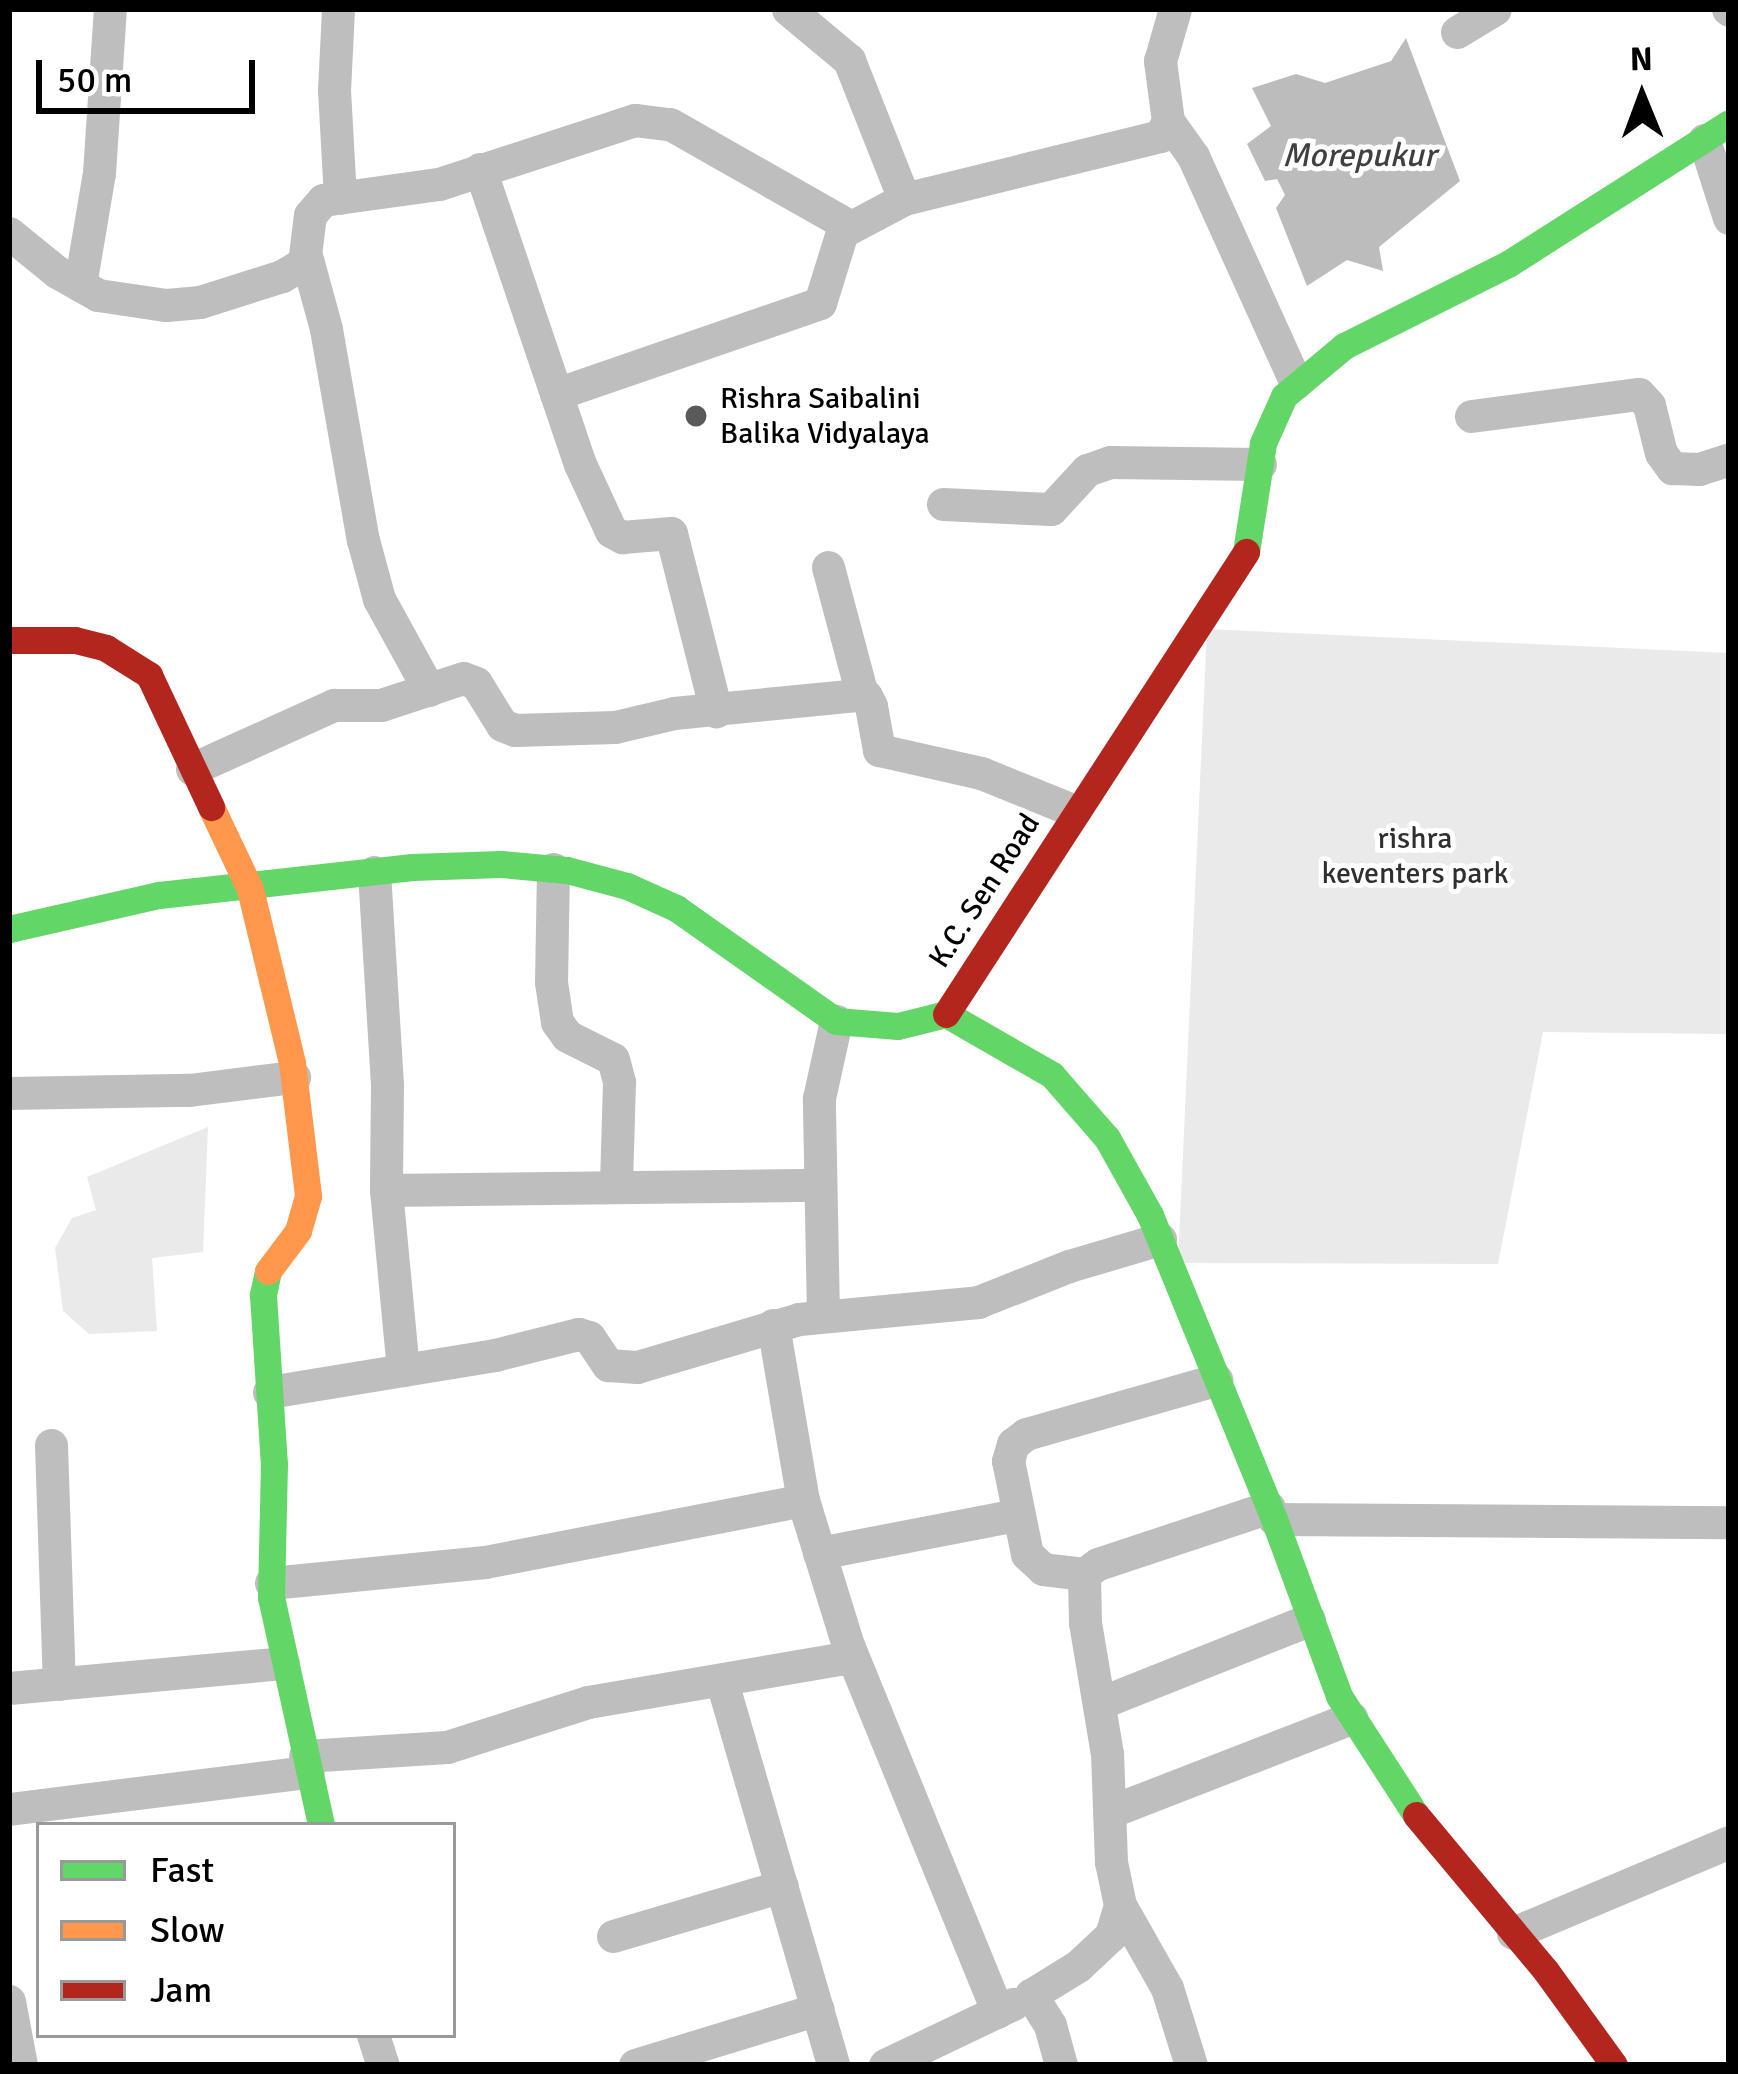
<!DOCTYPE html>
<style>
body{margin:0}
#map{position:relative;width:1738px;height:2074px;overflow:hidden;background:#fff;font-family:Signika,sans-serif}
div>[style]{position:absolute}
.green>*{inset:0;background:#eaeaea}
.water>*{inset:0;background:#bcbcbc}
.street>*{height:33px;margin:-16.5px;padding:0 16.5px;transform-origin:16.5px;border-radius:16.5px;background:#bebebe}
.fast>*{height:27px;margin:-13.5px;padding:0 13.5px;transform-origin:13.5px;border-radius:13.5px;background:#63d668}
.slow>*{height:27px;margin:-13.5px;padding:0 13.5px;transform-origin:13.5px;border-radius:13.5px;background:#ff974d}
.jam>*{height:27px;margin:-13.5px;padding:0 13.5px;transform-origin:13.5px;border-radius:13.5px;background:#b3261e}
.dots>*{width:33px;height:33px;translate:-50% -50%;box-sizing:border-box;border:6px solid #fff;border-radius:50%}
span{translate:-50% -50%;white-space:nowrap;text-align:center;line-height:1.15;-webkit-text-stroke:10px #fff;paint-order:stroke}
.poi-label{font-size:30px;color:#000}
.left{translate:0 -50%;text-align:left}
.park-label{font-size:30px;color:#2f2f2f}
.street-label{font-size:30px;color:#000}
.water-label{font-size:33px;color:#404040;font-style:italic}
.frame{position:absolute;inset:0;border:12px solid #000;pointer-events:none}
.legend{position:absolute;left:36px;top:1822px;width:420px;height:216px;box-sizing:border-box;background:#fff;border:3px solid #999;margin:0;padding:15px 21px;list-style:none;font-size:36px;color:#000}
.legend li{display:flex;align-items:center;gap:24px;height:60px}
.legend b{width:60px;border:3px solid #999}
.north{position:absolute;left:1582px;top:36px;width:120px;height:120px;-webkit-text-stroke:9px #fff;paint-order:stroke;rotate:359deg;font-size:33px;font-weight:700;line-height:48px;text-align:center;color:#000}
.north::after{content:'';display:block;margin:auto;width:42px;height:54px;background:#000;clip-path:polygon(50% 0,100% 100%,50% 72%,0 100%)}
.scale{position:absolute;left:36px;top:60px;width:219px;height:54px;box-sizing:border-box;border:6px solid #000;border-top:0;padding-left:15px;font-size:36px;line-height:42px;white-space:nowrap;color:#000;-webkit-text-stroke:9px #fff;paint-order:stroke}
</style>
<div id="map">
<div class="green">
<div style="clip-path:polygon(1207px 629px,1729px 653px,1729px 1034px,1543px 1032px,1498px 1264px,1178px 1263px)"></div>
<div style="clip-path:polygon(208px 1127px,203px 1252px,152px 1258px,157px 1331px,89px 1334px,63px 1311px,55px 1248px,72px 1218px,96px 1210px,87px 1177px)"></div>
</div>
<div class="water">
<div style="clip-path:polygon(1406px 38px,1460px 181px,1379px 247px,1383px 271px,1347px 260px,1307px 286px,1276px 208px,1285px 195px,1277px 179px,1265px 181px,1247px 144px,1271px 126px,1252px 88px,1296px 74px,1325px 83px,1391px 61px)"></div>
</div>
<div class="street">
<div style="left:338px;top:9px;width:81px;rotate:92.8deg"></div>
<div style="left:334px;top:90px;width:108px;rotate:86.8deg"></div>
<div style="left:788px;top:9px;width:80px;rotate:39.9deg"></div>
<div style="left:849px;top:60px;width:149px;rotate:68.4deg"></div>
<div style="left:1728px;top:9px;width:1px;rotate:45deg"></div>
<div style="left:1457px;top:32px;width:44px;rotate:-31.2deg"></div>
<div style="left:1168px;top:121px;width:43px;rotate:54.5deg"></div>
<div style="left:1193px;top:156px;width:249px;rotate:65.6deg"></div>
<div style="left:1704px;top:140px;width:82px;rotate:72.2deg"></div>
<div style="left:480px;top:169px;width:311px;rotate:71.3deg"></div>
<div style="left:580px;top:464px;width:74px;rotate:65.2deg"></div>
<div style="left:611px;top:531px;width:13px;rotate:29deg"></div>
<div style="left:622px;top:537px;width:49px;rotate:-4.7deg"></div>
<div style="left:671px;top:533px;width:184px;rotate:75.8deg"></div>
<div style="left:9px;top:233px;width:62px;rotate:39.1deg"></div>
<div style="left:57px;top:272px;width:47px;rotate:29.3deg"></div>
<div style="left:98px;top:295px;width:69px;rotate:8.4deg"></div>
<div style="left:166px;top:305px;width:34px;rotate:-5deg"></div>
<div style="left:200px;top:302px;width:86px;rotate:-17.6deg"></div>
<div style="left:282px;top:276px;width:26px;rotate:-31deg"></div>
<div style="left:304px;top:263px;width:48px;rotate:-82.9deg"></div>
<div style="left:310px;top:215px;width:20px;rotate:-49deg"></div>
<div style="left:323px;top:200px;width:117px;rotate:-7.9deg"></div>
<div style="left:439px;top:184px;width:206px;rotate:-18.1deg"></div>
<div style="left:635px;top:120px;width:35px;rotate:7deg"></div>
<div style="left:670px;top:124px;width:208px;rotate:29.6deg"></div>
<div style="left:307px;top:259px;width:73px;rotate:74.8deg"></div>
<div style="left:326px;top:329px;width:214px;rotate:80.1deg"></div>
<div style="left:363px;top:540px;width:61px;rotate:74.8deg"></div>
<div style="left:379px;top:599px;width:104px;rotate:61.2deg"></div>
<div style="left:80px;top:285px;width:114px;rotate:-80.4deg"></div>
<div style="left:99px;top:173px;width:164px;rotate:-86.2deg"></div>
<div style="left:556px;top:394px;width:279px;rotate:-19deg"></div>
<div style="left:820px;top:303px;width:74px;rotate:-72.8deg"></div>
<div style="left:842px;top:232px;width:70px;rotate:-28deg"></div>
<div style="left:904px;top:199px;width:264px;rotate:-13.8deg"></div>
<div style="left:1160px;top:136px;width:17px;rotate:-62deg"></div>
<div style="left:1168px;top:121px;width:61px;rotate:-97.6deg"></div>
<div style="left:1160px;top:61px;width:54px;rotate:-73.9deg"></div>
<div style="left:1471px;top:416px;width:169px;rotate:-7.5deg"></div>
<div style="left:1639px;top:394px;width:15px;rotate:48deg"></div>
<div style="left:1649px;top:405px;width:49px;rotate:76deg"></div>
<div style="left:1661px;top:453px;width:19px;rotate:54deg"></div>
<div style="left:1672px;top:468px;width:27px;rotate:2deg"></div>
<div style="left:1699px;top:469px;width:32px;rotate:-18deg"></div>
<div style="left:943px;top:504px;width:108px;rotate:2.7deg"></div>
<div style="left:1051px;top:509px;width:53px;rotate:-47.3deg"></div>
<div style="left:1087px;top:470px;width:24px;rotate:-19deg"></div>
<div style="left:1110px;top:462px;width:150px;rotate:0.8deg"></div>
<div style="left:828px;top:567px;width:132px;rotate:75.1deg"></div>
<div style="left:192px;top:769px;width:156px;rotate:-24.3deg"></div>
<div style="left:334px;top:705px;width:47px"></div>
<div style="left:381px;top:705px;width:86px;rotate:-18.2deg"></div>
<div style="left:463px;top:678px;width:14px;rotate:21deg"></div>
<div style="left:476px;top:683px;width:49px;rotate:58.2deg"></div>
<div style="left:502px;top:725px;width:14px;rotate:21deg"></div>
<div style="left:515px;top:730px;width:100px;rotate:-1.7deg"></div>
<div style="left:615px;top:727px;width:61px;rotate:-13.3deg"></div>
<div style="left:674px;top:713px;width:183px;rotate:-5.6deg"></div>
<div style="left:856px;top:695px;width:10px;rotate:6deg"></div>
<div style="left:866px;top:696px;width:11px;rotate:63deg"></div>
<div style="left:871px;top:706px;width:45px;rotate:79.7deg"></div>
<div style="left:879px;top:750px;width:105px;rotate:12.7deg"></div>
<div style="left:981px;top:773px;width:101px;rotate:22deg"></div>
<div style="left:553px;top:869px;width:113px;rotate:91deg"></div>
<div style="left:551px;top:982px;width:40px;rotate:81.5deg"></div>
<div style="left:557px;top:1022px;width:17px;rotate:54deg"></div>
<div style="left:567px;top:1036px;width:51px;rotate:26.6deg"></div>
<div style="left:613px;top:1059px;width:24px;rotate:75deg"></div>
<div style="left:619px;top:1082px;width:103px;rotate:91.7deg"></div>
<div style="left:374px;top:872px;width:214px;rotate:86.5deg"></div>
<div style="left:387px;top:1086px;width:104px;rotate:90.6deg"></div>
<div style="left:386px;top:1190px;width:181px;rotate:84.6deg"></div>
<div style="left:9px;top:1093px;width:180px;rotate:-1deg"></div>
<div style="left:189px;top:1090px;width:106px;rotate:-7.1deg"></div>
<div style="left:386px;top:1190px;width:433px;rotate:-0.7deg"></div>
<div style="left:823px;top:1316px;width:218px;rotate:-91.1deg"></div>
<div style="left:819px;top:1098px;width:79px;rotate:-77.6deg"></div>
<div style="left:773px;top:1325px;width:178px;rotate:80.3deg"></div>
<div style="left:803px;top:1500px;width:152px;rotate:72.8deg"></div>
<div style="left:848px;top:1645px;width:396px;rotate:67.8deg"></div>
<div style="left:269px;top:1392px;width:229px;rotate:-9.3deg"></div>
<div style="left:495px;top:1355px;width:86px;rotate:-14.2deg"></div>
<div style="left:578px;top:1334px;width:11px;rotate:15deg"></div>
<div style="left:589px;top:1337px;width:34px;rotate:56deg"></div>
<div style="left:608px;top:1365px;width:29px;rotate:4deg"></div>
<div style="left:637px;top:1367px;width:169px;rotate:-16.5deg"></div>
<div style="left:799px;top:1319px;width:180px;rotate:-5.4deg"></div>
<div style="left:978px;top:1302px;width:98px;rotate:-21.6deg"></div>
<div style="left:1069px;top:1266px;width:95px;rotate:-16.5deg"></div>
<div style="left:51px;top:1445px;width:239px;rotate:88.1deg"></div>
<div style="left:1274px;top:1519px;width:455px;rotate:0.4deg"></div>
<div style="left:819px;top:1553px;width:201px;rotate:-10.9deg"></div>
<div style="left:1084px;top:1574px;width:41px;rotate:-173deg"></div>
<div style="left:1043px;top:1569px;width:22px;rotate:-137deg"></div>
<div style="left:1027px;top:1554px;width:95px;rotate:-101.5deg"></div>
<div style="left:1008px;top:1461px;width:18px;rotate:-74deg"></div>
<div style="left:1013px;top:1444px;width:16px;rotate:-38deg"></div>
<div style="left:1026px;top:1434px;width:198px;rotate:-15.9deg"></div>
<div style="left:271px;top:1583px;width:215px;rotate:-5.6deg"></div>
<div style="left:485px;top:1562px;width:324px;rotate:-11deg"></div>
<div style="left:722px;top:1682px;width:399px;rotate:73.8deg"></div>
<div style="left:9px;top:1688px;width:275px;rotate:-5.2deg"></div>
<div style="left:1100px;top:1703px;width:225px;rotate:-21.7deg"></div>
<div style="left:305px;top:1756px;width:142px;rotate:-3.6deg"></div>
<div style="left:447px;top:1747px;width:148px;rotate:-17.7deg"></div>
<div style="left:588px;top:1702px;width:268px;rotate:-9.7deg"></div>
<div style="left:9px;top:1809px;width:301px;rotate:-7.1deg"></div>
<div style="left:1109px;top:1812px;width:260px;rotate:-21.2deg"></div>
<div style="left:1120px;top:1905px;width:95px;rotate:60.5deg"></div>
<div style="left:1167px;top:1988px;width:81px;rotate:72.7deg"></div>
<div style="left:1513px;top:1933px;width:234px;rotate:-22.8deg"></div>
<div style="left:613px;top:1936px;width:176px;rotate:-16.5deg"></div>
<div style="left:9px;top:2001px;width:65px;rotate:79.4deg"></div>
<div style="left:373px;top:2035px;width:32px;rotate:72deg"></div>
<div style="left:635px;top:2065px;width:191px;rotate:-17deg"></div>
<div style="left:885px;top:2065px;width:142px;rotate:-25.5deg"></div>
<div style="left:1061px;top:2065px;width:41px;rotate:-105.4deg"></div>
<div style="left:1050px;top:2025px;width:36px;rotate:-122deg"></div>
<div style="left:1031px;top:1995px;width:55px;rotate:-31.7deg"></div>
<div style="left:1078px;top:1966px;width:45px;rotate:-43.2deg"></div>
<div style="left:1111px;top:1935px;width:31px;rotate:-73deg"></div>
<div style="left:1120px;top:1905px;width:44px;rotate:-101.8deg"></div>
<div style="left:1111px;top:1862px;width:108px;rotate:-92.1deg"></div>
<div style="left:1107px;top:1754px;width:133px;rotate:-99.5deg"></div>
<div style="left:1085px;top:1623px;width:49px;rotate:-91.2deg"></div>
<div style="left:1084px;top:1574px;width:17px;rotate:-36deg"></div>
<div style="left:1098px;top:1564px;width:180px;rotate:-18.4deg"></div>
</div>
<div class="fast">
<div style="left:1246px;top:552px;width:110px;rotate:-81.1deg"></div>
<div style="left:1263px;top:443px;width:51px;rotate:-65.9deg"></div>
<div style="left:1284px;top:396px;width:78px;rotate:-39.8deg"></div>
<div style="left:1344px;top:346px;width:183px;rotate:-26.6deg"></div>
<div style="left:1508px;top:264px;width:262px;rotate:-32.5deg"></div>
<div style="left:9px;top:929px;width:154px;rotate:-12.8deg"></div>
<div style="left:159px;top:895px;width:255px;rotate:-6.3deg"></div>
<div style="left:412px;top:867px;width:89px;rotate:-1.9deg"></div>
<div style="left:501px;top:864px;width:66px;rotate:5.2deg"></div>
<div style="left:567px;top:870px;width:62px;rotate:14.9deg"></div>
<div style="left:627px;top:886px;width:54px;rotate:24.2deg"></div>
<div style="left:676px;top:908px;width:196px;rotate:35.2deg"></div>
<div style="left:836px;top:1021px;width:62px;rotate:4.6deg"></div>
<div style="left:898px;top:1026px;width:49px;rotate:-14deg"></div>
<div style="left:946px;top:1014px;width:122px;rotate:29.9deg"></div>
<div style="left:1052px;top:1075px;width:84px;rotate:48.9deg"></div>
<div style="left:1107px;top:1138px;width:88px;rotate:60.8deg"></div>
<div style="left:1150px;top:1215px;width:328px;rotate:67.8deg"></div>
<div style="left:1274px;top:1519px;width:189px;rotate:69.8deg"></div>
<div style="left:1339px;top:1696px;width:142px;rotate:57.1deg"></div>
<div style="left:268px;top:1271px;width:25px;rotate:102deg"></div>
<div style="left:263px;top:1295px;width:169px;rotate:86.3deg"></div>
<div style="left:274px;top:1464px;width:133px;rotate:91.3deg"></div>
<div style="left:271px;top:1597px;width:233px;rotate:77.6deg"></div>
</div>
<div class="slow">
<div style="left:211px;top:807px;width:91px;rotate:64.6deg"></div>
<div style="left:250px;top:889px;width:179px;rotate:76.4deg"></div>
<div style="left:292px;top:1063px;width:134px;rotate:83.1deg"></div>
<div style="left:308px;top:1196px;width:36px;rotate:106deg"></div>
<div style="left:298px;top:1231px;width:50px;rotate:126.9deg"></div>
</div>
<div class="jam">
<div style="left:9px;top:640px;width:66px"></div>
<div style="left:75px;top:640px;width:32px;rotate:14deg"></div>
<div style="left:106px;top:648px;width:51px;rotate:32.1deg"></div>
<div style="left:149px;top:675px;width:146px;rotate:64.8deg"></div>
<div style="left:946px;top:1014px;width:551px;rotate:-57deg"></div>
<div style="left:1416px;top:1815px;width:203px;rotate:50.2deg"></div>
<div style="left:1546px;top:1971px;width:116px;rotate:54.1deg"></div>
</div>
<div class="dots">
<div style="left:696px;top:416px;background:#595959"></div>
</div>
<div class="poi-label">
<span class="left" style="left:720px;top:416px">Rishra Saibalini<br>Balika Vidyalaya</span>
</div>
<div class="park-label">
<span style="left:1415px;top:856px">rishra<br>keventers park</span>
</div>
<div class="street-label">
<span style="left:985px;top:891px;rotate:-57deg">K.C. Sen Road</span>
</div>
<div class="water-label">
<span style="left:1359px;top:156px">Morepukur</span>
</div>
<div class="frame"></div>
<ul class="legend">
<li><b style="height:15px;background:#63d668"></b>Fast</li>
<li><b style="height:15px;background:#ff974d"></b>Slow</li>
<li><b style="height:15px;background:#b3261e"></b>Jam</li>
</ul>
<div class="north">N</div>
<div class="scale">50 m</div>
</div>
